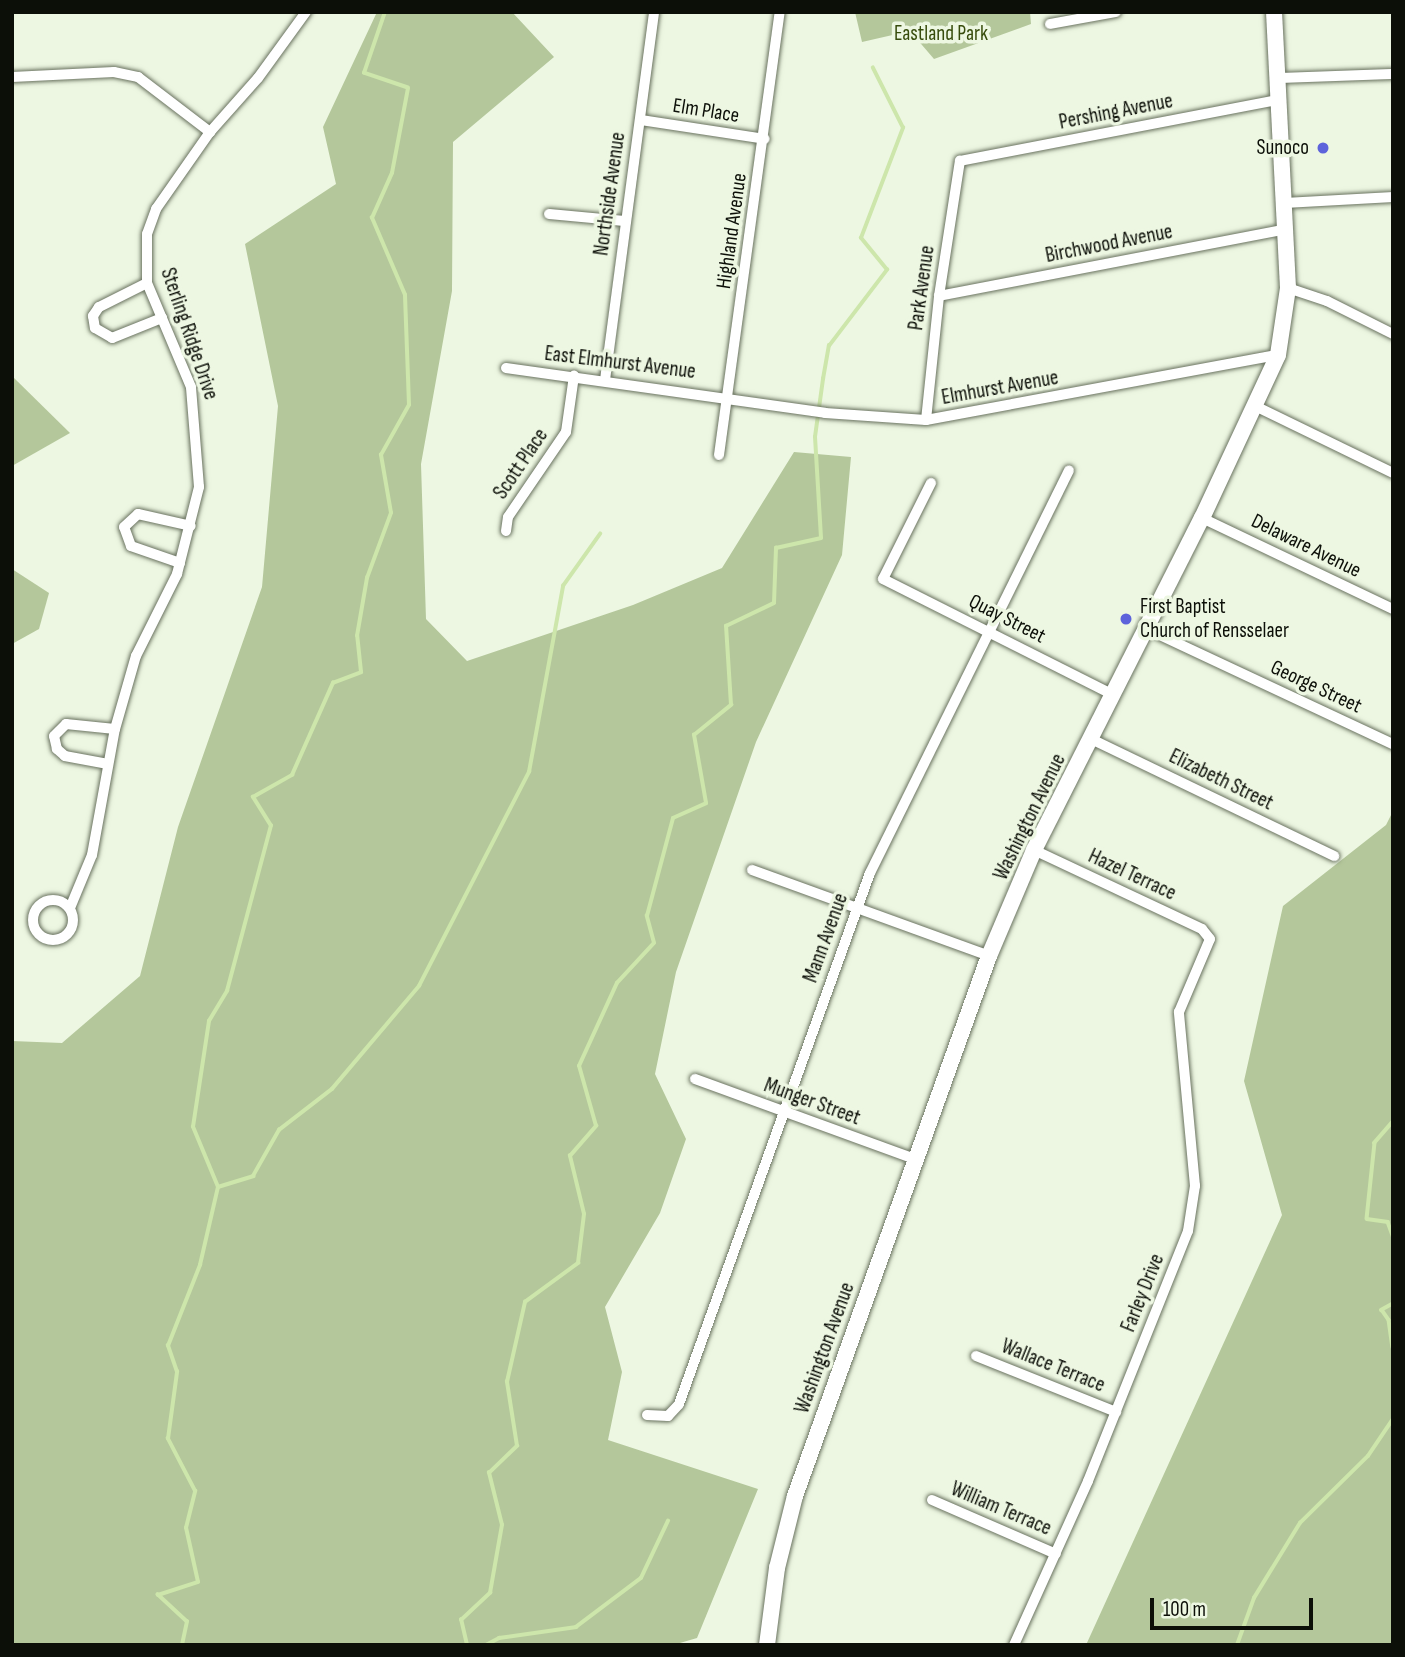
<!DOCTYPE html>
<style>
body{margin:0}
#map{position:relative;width:1405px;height:1657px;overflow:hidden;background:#edf7e2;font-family:"Sofia Sans Condensed",sans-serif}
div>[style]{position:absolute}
.green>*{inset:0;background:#b4c79b}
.stream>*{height:3.5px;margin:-1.75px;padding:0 1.75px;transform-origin:1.75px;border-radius:1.75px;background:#cde6ab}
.roads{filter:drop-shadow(0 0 2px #69725f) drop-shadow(0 0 2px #69725f)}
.street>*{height:10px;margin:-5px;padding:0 5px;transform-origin:5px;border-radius:5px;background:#fff}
.street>.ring{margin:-5px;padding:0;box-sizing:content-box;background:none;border:10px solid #fff;border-radius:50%}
.secondary>*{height:16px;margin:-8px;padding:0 8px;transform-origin:8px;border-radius:8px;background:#fff}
.dots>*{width:19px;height:19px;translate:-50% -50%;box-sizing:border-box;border:4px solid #edf7e2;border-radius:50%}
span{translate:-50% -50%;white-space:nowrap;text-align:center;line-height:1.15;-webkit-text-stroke:7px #edf7e2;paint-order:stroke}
.park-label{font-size:21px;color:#374c0c}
.street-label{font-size:21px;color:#0c0f08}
.poi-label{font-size:21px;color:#0c0f08}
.right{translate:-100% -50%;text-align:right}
.left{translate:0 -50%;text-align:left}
.frame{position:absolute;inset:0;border:14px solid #0c0f08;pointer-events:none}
.scale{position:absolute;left:1150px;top:1598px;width:163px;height:32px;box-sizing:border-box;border:4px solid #0c0f08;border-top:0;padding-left:9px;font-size:21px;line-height:24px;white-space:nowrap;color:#0c0f08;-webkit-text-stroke:5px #edf7e2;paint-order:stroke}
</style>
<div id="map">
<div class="green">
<div style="clip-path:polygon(377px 12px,512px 12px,554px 57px,453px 142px,452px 291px,421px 464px,426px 619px,467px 661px,633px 605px,722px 568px,794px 452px,851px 457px,842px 555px,756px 742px,676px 972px,655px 1074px,686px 1139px,660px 1213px,605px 1307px,622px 1372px,608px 1440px,758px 1489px,697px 1638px,673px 1645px,12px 1645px,12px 1041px,62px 1043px,140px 976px,178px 827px,262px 587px,278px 406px,245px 244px,336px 184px,323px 127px)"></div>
<div style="clip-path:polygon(855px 12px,1030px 12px,1031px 24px,934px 59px,910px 31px,862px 42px)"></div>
<div style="clip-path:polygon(12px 376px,70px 433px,12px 466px)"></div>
<div style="clip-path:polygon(12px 569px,49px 593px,39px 629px,12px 644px)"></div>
<div style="clip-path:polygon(1393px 811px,1393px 1645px,1086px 1645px,1282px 1215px,1244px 1081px,1283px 906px,1386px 825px)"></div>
</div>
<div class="stream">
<div style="left:1393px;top:1122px;width:28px;rotate:131deg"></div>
<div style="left:1375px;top:1143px;width:76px;rotate:96deg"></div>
<div style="left:1367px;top:1219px;width:21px;rotate:8deg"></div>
<div style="left:1388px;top:1222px;width:15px;rotate:70deg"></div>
<div style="left:218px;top:1187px;width:37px;rotate:-17deg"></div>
<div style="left:253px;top:1176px;width:53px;rotate:-60.5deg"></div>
<div style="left:279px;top:1130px;width:67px;rotate:-37.7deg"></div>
<div style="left:332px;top:1089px;width:135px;rotate:-49.8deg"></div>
<div style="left:419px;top:986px;width:241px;rotate:-62.8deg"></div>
<div style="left:529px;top:772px;width:189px;rotate:-79.6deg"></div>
<div style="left:563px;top:586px;width:64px;rotate:-54.6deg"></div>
<div style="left:1393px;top:1304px;width:13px;rotate:151deg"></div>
<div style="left:1382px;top:1310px;width:12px;rotate:55deg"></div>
<div style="left:1389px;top:1320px;width:27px;rotate:82deg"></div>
<div style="left:182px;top:1645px;width:24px;rotate:-78deg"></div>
<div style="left:187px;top:1622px;width:40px;rotate:-137deg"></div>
<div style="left:158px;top:1595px;width:42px;rotate:-18deg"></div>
<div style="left:198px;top:1582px;width:55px;rotate:-102.5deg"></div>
<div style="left:186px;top:1528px;width:38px;rotate:-76deg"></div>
<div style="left:195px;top:1491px;width:59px;rotate:-117.4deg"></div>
<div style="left:168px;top:1439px;width:68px;rotate:-82.3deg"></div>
<div style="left:177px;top:1372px;width:28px;rotate:-109deg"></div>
<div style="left:168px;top:1346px;width:87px;rotate:-68.4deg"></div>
<div style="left:200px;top:1265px;width:80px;rotate:-77deg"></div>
<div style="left:218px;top:1187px;width:65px;rotate:-112.6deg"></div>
<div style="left:193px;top:1127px;width:107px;rotate:-81.4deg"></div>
<div style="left:209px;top:1021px;width:35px;rotate:-59deg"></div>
<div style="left:227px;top:991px;width:171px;rotate:-75.1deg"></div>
<div style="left:271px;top:826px;width:34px;rotate:-122deg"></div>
<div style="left:253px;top:797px;width:45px;rotate:-29.4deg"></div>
<div style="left:292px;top:775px;width:101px;rotate:-66deg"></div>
<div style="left:333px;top:683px;width:30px;rotate:-21deg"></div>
<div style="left:361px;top:672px;width:36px;rotate:-96deg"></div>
<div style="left:357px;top:636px;width:59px;rotate:-80.2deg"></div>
<div style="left:367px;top:578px;width:69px;rotate:-69.7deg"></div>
<div style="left:391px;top:513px;width:59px;rotate:-99.8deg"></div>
<div style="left:381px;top:455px;width:57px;rotate:-60.8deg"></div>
<div style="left:409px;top:405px;width:110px;rotate:-92.1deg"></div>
<div style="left:405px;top:295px;width:84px;rotate:-113.2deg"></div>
<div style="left:372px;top:218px;width:49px;rotate:-66deg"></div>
<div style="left:392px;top:173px;width:86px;rotate:-79.3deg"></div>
<div style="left:408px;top:88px;width:46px;rotate:-161.2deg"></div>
<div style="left:364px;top:73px;width:65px;rotate:-71deg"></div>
<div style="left:467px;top:1645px;width:26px;rotate:-103deg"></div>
<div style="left:461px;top:1620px;width:40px;rotate:-43deg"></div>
<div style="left:490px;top:1593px;width:69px;rotate:-80deg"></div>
<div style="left:502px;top:1525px;width:54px;rotate:-104deg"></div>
<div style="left:489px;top:1473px;width:39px;rotate:-44deg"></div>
<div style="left:517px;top:1446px;width:65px;rotate:-98.9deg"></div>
<div style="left:507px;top:1382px;width:82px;rotate:-77.3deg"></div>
<div style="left:525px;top:1302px;width:66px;rotate:-36.3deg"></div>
<div style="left:578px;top:1263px;width:49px;rotate:-83deg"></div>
<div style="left:584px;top:1214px;width:60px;rotate:-103.6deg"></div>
<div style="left:570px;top:1156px;width:40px;rotate:-49deg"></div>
<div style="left:596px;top:1126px;width:62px;rotate:-105.8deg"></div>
<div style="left:579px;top:1066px;width:91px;rotate:-65.4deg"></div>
<div style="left:617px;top:983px;width:54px;rotate:-47.2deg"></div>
<div style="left:654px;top:943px;width:28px;rotate:-105deg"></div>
<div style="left:647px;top:916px;width:101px;rotate:-75.1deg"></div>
<div style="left:673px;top:818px;width:36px;rotate:-24deg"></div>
<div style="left:706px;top:803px;width:69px;rotate:-100deg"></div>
<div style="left:694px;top:735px;width:48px;rotate:-39deg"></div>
<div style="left:731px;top:705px;width:79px;rotate:-93.6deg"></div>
<div style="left:726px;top:626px;width:53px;rotate:-25.6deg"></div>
<div style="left:774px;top:603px;width:55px;rotate:-87.9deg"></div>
<div style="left:776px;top:548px;width:46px;rotate:-12.5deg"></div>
<div style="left:821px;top:538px;width:101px;rotate:-93.4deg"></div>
<div style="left:815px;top:437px;width:59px;rotate:-82.1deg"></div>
<div style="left:823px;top:379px;width:34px;rotate:-80deg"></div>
<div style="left:829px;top:346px;width:96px;rotate:-52.7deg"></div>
<div style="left:887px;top:270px;width:41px;rotate:-129.1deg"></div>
<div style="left:861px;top:238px;width:118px;rotate:-69.1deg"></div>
<div style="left:903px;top:128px;width:67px;rotate:-116.6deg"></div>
<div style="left:486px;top:1645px;width:15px;rotate:-28deg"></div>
<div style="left:499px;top:1638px;width:78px;rotate:-8.1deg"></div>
<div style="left:576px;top:1627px;width:81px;rotate:-37deg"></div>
<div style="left:641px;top:1578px;width:63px;rotate:-64.7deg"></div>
<div style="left:1237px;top:1645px;width:50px;rotate:-70.1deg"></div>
<div style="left:1254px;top:1598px;width:88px;rotate:-58.5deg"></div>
<div style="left:1300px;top:1523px;width:95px;rotate:-44.6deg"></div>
<div style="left:1368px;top:1456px;width:45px;rotate:-56deg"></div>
</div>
<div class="roads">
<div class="street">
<div style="left:1050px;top:24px;width:67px;rotate:-10.3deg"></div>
<div style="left:12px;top:77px;width:102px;rotate:-2.8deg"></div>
<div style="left:114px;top:72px;width:25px;rotate:12deg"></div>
<div style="left:138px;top:77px;width:91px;rotate:37.4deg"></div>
<div style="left:1278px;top:78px;width:115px;rotate:-2deg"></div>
<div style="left:641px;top:120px;width:125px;rotate:8.7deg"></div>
<div style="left:1285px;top:203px;width:108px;rotate:-3.2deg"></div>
<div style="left:549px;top:214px;width:76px;rotate:5.3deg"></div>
<div style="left:147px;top:283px;width:54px;rotate:153.4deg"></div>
<div style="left:99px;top:307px;width:11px;rotate:124deg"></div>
<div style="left:93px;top:316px;width:12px;rotate:81deg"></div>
<div style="left:95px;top:328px;width:20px;rotate:30deg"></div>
<div style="left:112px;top:338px;width:54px;rotate:-21.8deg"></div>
<div style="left:1288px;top:288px;width:41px;rotate:18.4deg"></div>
<div style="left:1327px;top:301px;width:74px;rotate:26.6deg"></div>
<div style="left:939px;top:296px;width:353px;rotate:-10.9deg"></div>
<div style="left:506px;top:368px;width:322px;rotate:8deg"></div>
<div style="left:825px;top:413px;width:101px;rotate:4deg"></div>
<div style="left:926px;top:420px;width:358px;rotate:-10.5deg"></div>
<div style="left:605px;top:380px;width:371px;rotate:-82.4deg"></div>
<div style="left:1255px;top:406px;width:153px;rotate:25.9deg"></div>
<div style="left:926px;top:420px;width:125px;rotate:-84deg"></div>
<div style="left:939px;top:296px;width:137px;rotate:-81.2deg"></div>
<div style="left:960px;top:161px;width:324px;rotate:-10.9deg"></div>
<div style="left:719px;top:455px;width:447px;rotate:-82.2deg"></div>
<div style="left:931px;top:483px;width:107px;rotate:116.6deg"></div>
<div style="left:883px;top:579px;width:258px;rotate:26.7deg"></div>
<div style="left:1202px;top:518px;width:212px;rotate:25.5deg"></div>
<div style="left:506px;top:531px;width:14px;rotate:-82deg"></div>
<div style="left:508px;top:517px;width:103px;rotate:-55.7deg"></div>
<div style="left:566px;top:432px;width:57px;rotate:-81.9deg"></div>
<div style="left:180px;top:563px;width:52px;rotate:-160.9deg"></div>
<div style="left:131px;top:546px;width:20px;rotate:-110deg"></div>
<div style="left:124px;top:527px;width:19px;rotate:-43deg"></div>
<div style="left:138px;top:514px;width:54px;rotate:12.8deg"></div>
<div style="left:1147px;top:629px;width:272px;rotate:25.1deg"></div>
<div style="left:1091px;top:739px;width:270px;rotate:25.7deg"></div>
<div style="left:108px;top:764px;width:44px;rotate:-169.5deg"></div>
<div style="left:65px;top:756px;width:11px;rotate:-139deg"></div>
<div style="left:57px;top:749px;width:13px;rotate:-103deg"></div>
<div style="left:54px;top:736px;width:17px;rotate:-45deg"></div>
<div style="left:66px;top:724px;width:49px;rotate:5.8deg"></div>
<div style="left:752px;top:870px;width:252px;rotate:19.9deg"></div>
<div class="ring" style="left:33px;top:900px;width:30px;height:30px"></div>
<div style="left:70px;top:908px;width:57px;rotate:-67.5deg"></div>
<div style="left:92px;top:855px;width:128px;rotate:-79.7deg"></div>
<div style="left:115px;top:729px;width:76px;rotate:-74deg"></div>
<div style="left:136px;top:656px;width:92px;rotate:-63.4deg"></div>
<div style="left:177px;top:574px;width:90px;rotate:-75.8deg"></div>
<div style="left:199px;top:487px;width:100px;rotate:-94.6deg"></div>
<div style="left:191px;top:387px;width:113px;rotate:-112.9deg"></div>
<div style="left:147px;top:283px;width:49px;rotate:-90deg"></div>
<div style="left:147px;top:234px;width:27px;rotate:-70deg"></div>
<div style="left:156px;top:209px;width:94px;rotate:-55deg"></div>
<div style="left:210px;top:132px;width:72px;rotate:-48.4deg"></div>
<div style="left:258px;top:78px;width:82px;rotate:-54deg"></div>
<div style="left:695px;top:1079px;width:234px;rotate:20deg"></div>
<div style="left:976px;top:1356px;width:151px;rotate:21.8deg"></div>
<div style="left:647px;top:1415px;width:21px;rotate:3deg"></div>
<div style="left:668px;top:1416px;width:16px;rotate:-47deg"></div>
<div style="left:679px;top:1404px;width:564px;rotate:-70.22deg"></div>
<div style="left:870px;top:873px;width:449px;rotate:-63.7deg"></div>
<div style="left:932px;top:1500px;width:135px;rotate:23.5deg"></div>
<div style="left:1014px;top:1645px;width:180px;rotate:-65.7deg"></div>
<div style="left:1088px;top:1481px;width:269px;rotate:-68.2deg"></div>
<div style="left:1188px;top:1231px;width:46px;rotate:-81.2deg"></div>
<div style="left:1195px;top:1186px;width:175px;rotate:-95.3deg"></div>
<div style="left:1179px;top:1012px;width:79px;rotate:-67deg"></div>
<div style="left:1210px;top:939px;width:13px;rotate:-129deg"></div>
<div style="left:1202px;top:929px;width:186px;rotate:-154.8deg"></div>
</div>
<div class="secondary">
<div style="left:767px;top:1645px;width:78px;rotate:-82.6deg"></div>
<div style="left:777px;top:1568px;width:74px;rotate:-76deg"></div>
<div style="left:795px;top:1496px;width:574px;rotate:-70.24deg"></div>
<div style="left:989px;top:956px;width:115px;rotate:-67deg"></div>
<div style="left:1034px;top:850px;width:372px;rotate:-63.2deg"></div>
<div style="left:1202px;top:518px;width:180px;rotate:-65deg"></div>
<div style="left:1278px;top:355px;width:68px;rotate:-81.5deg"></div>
<div style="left:1288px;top:288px;width:276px;rotate:-92.9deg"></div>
</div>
</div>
<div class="dots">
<div style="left:1323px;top:148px;background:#5d63db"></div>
<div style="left:1126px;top:619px;background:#5d63db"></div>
</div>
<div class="park-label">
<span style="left:941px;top:34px">Eastland Park</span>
</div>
<div class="street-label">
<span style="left:706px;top:111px;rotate:9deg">Elm Place</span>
<span style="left:1116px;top:112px;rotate:-11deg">Pershing Avenue</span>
<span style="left:610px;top:194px;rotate:-82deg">Northside Avenue</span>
<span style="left:732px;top:231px;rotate:-82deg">Highland Avenue</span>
<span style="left:1109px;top:244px;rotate:-11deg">Birchwood Avenue</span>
<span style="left:922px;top:288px;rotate:-82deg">Park Avenue</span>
<span style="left:189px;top:334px;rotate:71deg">Sterling Ridge Drive</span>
<span style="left:620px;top:363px;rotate:7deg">East Elmhurst Avenue</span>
<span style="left:1000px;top:388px;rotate:-10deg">Elmhurst Avenue</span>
<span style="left:521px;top:464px;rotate:-56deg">Scott Place</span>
<span style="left:1306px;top:546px;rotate:26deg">Delaware Avenue</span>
<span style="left:1007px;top:619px;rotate:27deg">Quay Street</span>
<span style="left:1316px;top:687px;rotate:25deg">George Street</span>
<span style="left:1221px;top:780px;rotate:26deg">Elizabeth Street</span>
<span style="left:1030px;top:817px;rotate:-64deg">Washington Avenue</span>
<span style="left:1132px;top:875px;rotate:25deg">Hazel Terrace</span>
<span style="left:826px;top:938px;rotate:-70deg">Mann Avenue</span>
<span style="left:812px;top:1102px;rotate:20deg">Munger Street</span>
<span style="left:1143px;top:1293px;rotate:-68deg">Farley Drive</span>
<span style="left:825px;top:1348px;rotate:-70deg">Washington Avenue</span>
<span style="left:1053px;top:1366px;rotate:22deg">Wallace Terrace</span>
<span style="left:1001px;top:1509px;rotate:23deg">William Terrace</span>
</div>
<div class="poi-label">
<span class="right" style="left:1309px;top:148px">Sunoco</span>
<span class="left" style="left:1140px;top:619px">First Baptist<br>Church of Rensselaer</span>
</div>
<div class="frame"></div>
<div class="scale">100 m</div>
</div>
